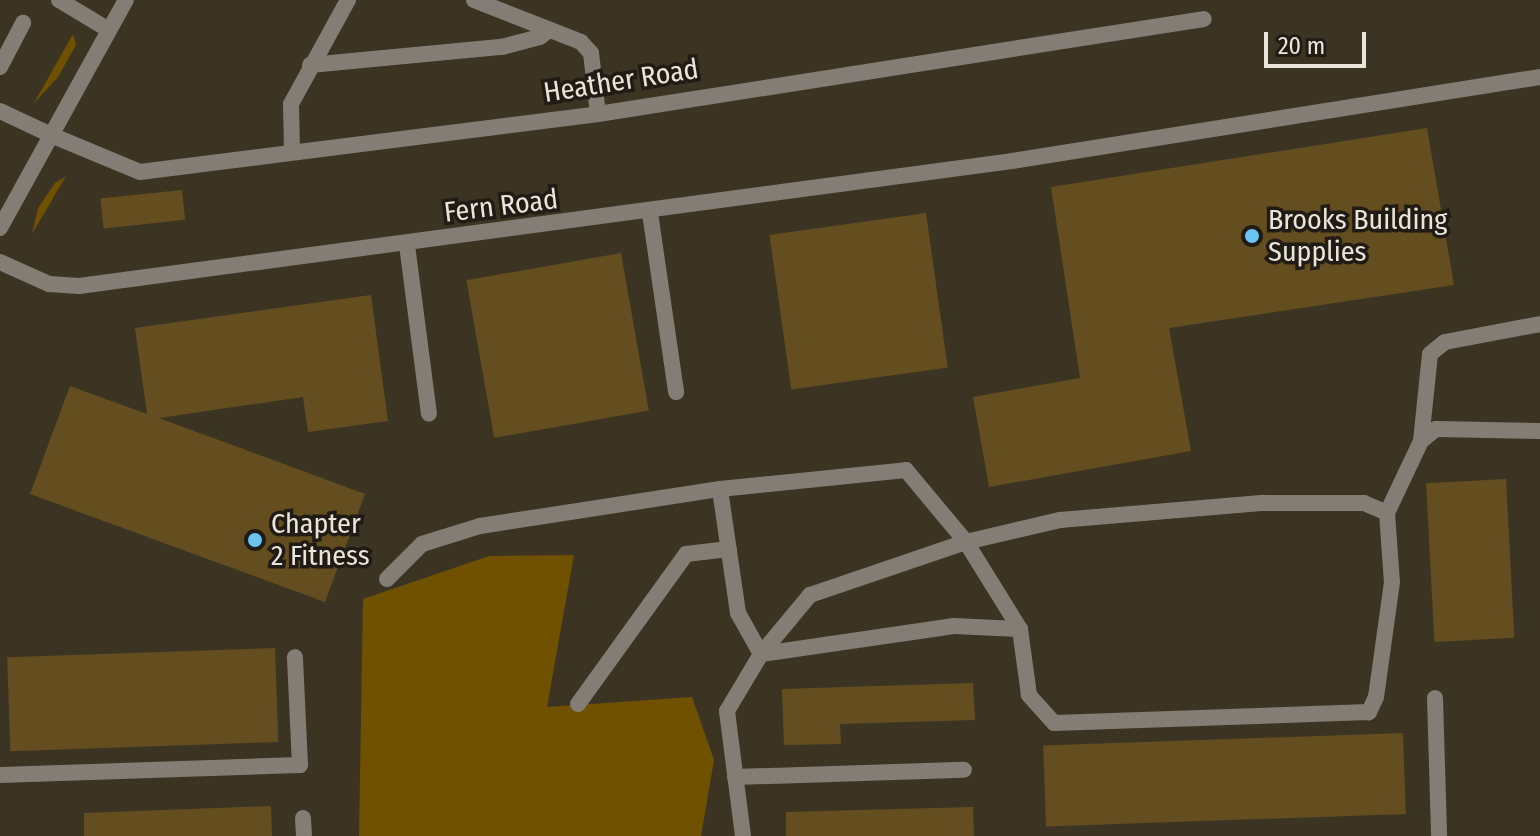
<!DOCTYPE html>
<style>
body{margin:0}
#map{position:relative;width:1540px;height:836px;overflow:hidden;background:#3c3423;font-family:"Fira Sans Condensed",sans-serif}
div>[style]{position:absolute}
.green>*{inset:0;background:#6f5100}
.building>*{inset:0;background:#644e20;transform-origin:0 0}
.service>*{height:16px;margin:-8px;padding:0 8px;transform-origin:8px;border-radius:8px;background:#827d75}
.minor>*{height:16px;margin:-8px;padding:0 8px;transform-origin:8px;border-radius:8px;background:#827d75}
.dots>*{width:22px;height:22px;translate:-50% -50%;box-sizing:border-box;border:4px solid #201c15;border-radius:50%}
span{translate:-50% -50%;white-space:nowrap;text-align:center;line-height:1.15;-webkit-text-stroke:7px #201c15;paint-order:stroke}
.street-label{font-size:28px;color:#eae5db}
.poi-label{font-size:28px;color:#eae5db}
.left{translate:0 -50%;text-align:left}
.scale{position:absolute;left:1264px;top:32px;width:102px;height:36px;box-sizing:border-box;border:4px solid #eae5db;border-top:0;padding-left:10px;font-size:24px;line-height:28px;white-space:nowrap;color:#eae5db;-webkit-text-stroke:6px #201c15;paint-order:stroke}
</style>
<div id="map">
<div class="green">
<div style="clip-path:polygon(73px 34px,76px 45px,58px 77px,34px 103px)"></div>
<div style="clip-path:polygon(66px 176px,32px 234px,38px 208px,55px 183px)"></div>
<div style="clip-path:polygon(574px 555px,547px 707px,692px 697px,714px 760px,701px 836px,359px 836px,363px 599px,489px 556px)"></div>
</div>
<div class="building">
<div style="clip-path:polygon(1427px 128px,1454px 285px,1169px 328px,1191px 451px,989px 487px,973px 397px,1080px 378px,1051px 187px)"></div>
<div style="left:182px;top:190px;width:30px;height:82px;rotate:84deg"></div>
<div style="left:926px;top:213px;width:156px;height:158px;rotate:82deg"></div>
<div style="left:621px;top:253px;width:160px;height:157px;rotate:80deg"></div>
<div style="clip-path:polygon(371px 295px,388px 421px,308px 432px,303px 397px,159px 418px,365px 494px,325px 602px,30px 494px,70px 386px,147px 414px,135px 328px)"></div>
<div style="left:1506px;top:479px;width:159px;height:80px;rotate:87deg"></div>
<div style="left:275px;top:648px;width:94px;height:268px;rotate:88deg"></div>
<div style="clip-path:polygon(973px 683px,975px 720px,840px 724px,841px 744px,784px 745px,782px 689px)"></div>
<div style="left:1403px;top:733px;width:81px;height:360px;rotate:88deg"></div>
<div style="clip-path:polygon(271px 806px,272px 836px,84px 836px,84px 813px)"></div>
<div style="clip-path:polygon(973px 807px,974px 836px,786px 836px,786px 812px)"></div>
</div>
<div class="service">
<div style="left:59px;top:0;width:58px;rotate:31deg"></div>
<div style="left:474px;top:0;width:115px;rotate:21.4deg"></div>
<div style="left:581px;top:42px;width:15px;rotate:48deg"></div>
<div style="left:591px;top:53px;width:61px;rotate:83.5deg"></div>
<div style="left:310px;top:65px;width:193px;rotate:-5.4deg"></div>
<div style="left:502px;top:47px;width:39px;rotate:-15deg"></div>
<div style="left:540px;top:37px;width:11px;rotate:-38deg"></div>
<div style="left:0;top:67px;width:50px;rotate:-62.4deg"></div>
<div style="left:0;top:111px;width:56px;rotate:25.2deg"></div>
<div style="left:292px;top:152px;width:48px;rotate:-91.2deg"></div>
<div style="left:291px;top:104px;width:119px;rotate:-61.3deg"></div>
<div style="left:1012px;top:161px;width:535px;rotate:-9.04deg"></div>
<div style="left:650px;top:213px;width:181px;rotate:81.7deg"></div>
<div style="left:407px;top:245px;width:170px;rotate:82.6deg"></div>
<div style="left:1421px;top:441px;width:19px;rotate:-39deg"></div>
<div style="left:1436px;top:429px;width:104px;rotate:1.1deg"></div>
<div style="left:1387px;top:513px;width:80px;rotate:-64.7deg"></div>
<div style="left:1421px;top:441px;width:87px;rotate:-84.1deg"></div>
<div style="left:1430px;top:354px;width:19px;rotate:-39deg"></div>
<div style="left:1445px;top:342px;width:97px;rotate:-10.7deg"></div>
<div style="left:387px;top:579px;width:49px;rotate:-45deg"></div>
<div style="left:422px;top:544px;width:61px;rotate:-17.2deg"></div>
<div style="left:480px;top:526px;width:243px;rotate:-8.8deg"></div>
<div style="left:1435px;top:698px;width:138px;rotate:88.3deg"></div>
<div style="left:578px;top:704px;width:185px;rotate:-54.2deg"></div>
<div style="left:686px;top:554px;width:43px;rotate:-6.6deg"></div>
<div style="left:0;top:775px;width:300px;rotate:-1.9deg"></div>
<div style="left:300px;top:765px;width:108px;rotate:-92.7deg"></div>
<div style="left:735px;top:777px;width:229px;rotate:-1.8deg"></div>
<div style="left:303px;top:818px;width:18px;rotate:87deg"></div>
<div style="left:743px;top:836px;width:126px;rotate:-97.3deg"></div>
<div style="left:727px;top:711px;width:66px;rotate:-59.2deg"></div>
<div style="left:761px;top:654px;width:77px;rotate:-50.3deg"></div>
<div style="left:810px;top:595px;width:165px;rotate:-18.8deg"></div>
<div style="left:966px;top:542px;width:97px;rotate:-13.2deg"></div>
<div style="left:1060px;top:520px;width:205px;rotate:-4.8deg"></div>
<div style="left:1264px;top:503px;width:100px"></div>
<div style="left:1364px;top:503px;width:25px;rotate:23deg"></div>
<div style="left:1387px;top:513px;width:69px;rotate:85.9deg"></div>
<div style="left:1392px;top:582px;width:116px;rotate:97.9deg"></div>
<div style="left:1376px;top:697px;width:17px;rotate:115deg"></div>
<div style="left:1369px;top:712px;width:315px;rotate:178deg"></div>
<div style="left:1054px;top:723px;width:38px;rotate:-132deg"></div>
<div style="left:1029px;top:695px;width:67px;rotate:-97.8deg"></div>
<div style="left:1020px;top:629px;width:66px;rotate:-177.4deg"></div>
<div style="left:954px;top:626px;width:195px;rotate:171.7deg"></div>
<div style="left:761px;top:654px;width:47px;rotate:-119.3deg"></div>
<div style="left:738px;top:613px;width:125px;rotate:-98.3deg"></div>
<div style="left:720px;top:489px;width:187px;rotate:-5.8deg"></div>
<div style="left:906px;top:470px;width:94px;rotate:50.2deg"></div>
<div style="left:966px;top:542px;width:102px;rotate:58.2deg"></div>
</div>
<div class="minor">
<div style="left:51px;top:135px;width:96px;rotate:22.6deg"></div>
<div style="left:140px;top:172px;width:462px;rotate:-7.2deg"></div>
<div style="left:598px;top:114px;width:613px;rotate:-8.91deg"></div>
<div style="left:0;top:228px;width:260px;rotate:-61.1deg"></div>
<div style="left:0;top:262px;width:54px;rotate:24.2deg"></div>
<div style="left:49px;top:284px;width:30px;rotate:4deg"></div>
<div style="left:79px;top:286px;width:941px;rotate:-7.63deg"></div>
</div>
<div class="dots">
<div style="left:1252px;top:236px;background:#6ac3f1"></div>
<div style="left:255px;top:540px;background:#6ac3f1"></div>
</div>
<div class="street-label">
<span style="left:621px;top:81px;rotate:-9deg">Heather Road</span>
<span style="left:501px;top:206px;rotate:-7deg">Fern Road</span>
</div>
<div class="poi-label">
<span class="left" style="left:1268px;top:236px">Brooks Building<br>Supplies</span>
<span class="left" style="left:271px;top:540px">Chapter<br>2 Fitness</span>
</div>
<div class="scale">20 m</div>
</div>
